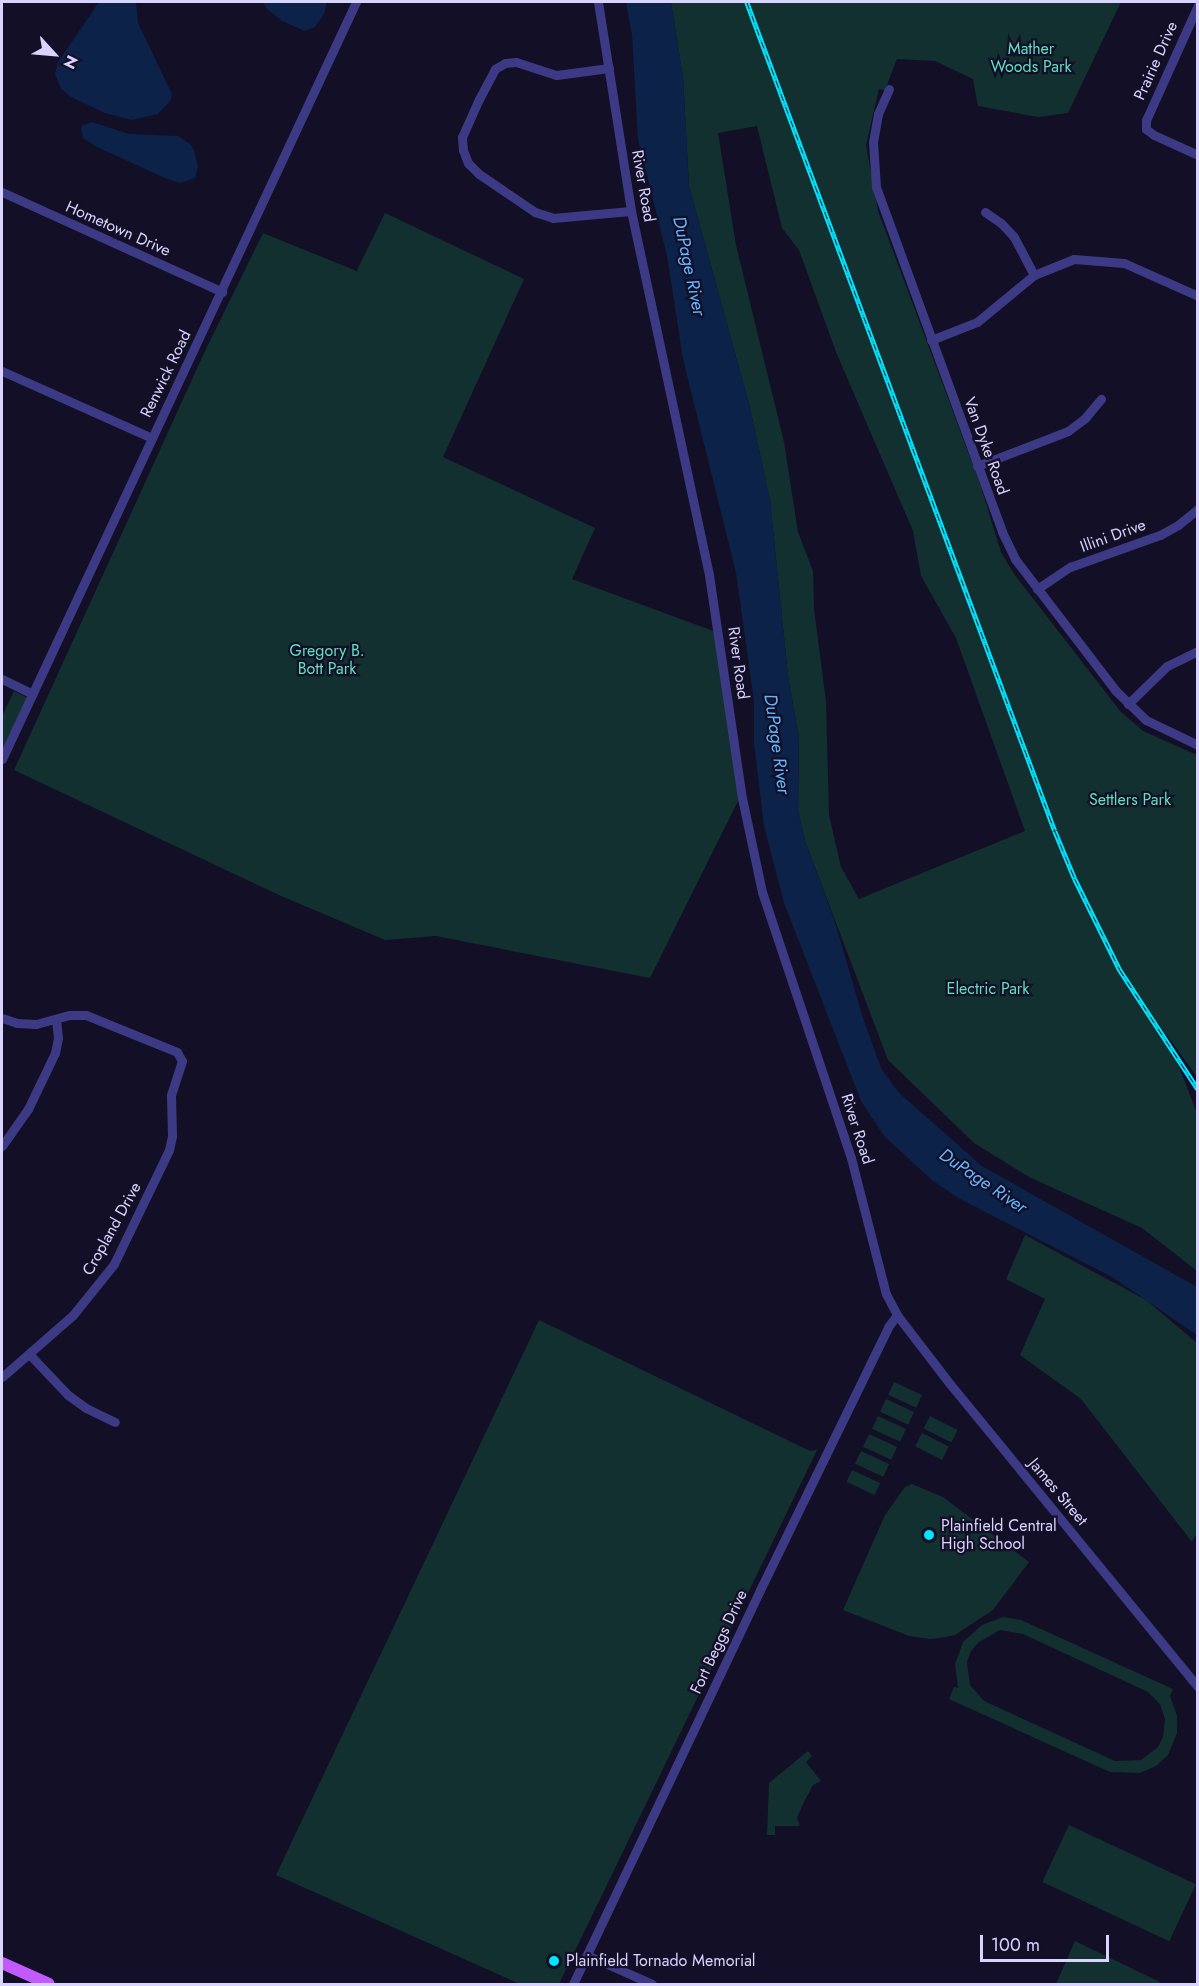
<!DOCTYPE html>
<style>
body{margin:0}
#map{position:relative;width:1199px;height:1986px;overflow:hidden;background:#130f26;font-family:Jost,sans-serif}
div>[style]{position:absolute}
.green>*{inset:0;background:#12302f;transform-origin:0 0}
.water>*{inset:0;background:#0c2248}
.minor>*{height:9px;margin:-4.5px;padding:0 4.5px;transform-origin:4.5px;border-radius:4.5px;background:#3d3a85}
.major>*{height:12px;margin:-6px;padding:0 6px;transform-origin:6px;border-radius:6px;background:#c25bff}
.rail>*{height:4.5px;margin-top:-2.25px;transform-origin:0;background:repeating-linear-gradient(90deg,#130f26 0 7px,#00e5ff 0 14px);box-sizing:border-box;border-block:2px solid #00e5ff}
.dots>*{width:16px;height:16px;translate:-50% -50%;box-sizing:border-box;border:3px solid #130f26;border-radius:50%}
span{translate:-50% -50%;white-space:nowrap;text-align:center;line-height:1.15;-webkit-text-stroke:4.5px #130f26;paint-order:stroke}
.park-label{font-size:16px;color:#5fe0c0}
.street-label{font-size:16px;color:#d9d4ff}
.poi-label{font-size:16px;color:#d9d4ff}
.left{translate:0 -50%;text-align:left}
.water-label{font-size:18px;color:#62b6ff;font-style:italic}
.frame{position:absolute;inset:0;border:3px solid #d9d4ff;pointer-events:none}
.north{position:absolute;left:24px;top:24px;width:60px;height:60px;-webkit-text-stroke:4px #130f26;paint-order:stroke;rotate:116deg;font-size:16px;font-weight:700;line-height:24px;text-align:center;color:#d9d4ff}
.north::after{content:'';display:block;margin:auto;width:21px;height:27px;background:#d9d4ff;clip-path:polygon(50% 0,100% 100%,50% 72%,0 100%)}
.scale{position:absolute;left:980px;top:1935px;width:129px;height:27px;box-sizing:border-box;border:3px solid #d9d4ff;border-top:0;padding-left:8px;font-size:18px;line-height:21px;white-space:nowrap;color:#d9d4ff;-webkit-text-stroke:4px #130f26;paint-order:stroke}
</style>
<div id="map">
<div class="green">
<div style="clip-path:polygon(evenodd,671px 2px,1121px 2px,1068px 113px,1038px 117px,978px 106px,973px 79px,935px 61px,897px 59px,885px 90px,879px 89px,866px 145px,878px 211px,980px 484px,1001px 552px,1014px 574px,1120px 711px,1143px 731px,1197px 755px,1197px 1077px,1166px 1034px,1197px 1113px,1197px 1271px,1142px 1228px,1029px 1177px,974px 1143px,888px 1060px,805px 841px,798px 810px,799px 738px,788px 676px,770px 500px,749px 404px,689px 186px,683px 78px,671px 2px,757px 126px,782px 228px,799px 250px,836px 352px,913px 531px,921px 576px,956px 638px,1025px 831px,859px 899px,841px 867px,829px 815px,826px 701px,814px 609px,813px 571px,798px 532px,784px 442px,736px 245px,718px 133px,757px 126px)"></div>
<div style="clip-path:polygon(385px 213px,524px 279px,443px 457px,595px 528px,572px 579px,716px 632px,740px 797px,650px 978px,436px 936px,385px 940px,279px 895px,14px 770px,205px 351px,263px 233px,359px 272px,357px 270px)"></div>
<div style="clip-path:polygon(14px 691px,30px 699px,2px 761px,2px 716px)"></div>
<div style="clip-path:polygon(1025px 1235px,1146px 1300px,1197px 1343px,1198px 1531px,1192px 1542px,1081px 1399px,1020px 1355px,1045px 1299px,1006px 1279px)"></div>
<div style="clip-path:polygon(539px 1320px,810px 1451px,816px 1450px,819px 1446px,559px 1984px,520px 1984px,276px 1875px)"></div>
<div style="left:894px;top:1382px;width:31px;height:14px;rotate:25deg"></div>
<div style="left:886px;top:1399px;width:31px;height:14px;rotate:25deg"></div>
<div style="left:878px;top:1416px;width:31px;height:14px;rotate:25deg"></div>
<div style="left:930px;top:1416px;width:31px;height:14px;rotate:27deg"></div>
<div style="left:922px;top:1433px;width:30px;height:15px;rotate:27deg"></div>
<div style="left:869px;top:1434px;width:31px;height:14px;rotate:25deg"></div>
<div style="left:861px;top:1451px;width:31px;height:14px;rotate:25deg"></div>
<div style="left:852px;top:1470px;width:31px;height:13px;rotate:25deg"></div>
<div style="clip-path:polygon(912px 1484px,943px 1497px,1029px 1562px,993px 1610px,955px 1635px,946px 1637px,930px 1639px,909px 1636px,843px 1610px,885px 1515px,905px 1487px)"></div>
<div style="clip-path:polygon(evenodd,1003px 1617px,1021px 1620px,1173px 1689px,1170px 1696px,1177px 1716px,1177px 1733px,1168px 1755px,1156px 1766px,1140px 1773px,1110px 1772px,949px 1699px,954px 1687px,958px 1688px,955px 1664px,963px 1642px,982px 1625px,1003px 1617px,1000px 1630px,1023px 1634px,1148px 1692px,1160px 1704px,1165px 1719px,1163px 1737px,1158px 1747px,1141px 1760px,1115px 1761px,984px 1701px,970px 1685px,967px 1662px,971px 1651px,979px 1642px,1000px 1630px)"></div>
<div style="clip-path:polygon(808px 1751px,812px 1756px,806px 1762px,821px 1781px,813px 1785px,803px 1804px,797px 1818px,800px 1826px,775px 1826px,775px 1835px,767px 1835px,769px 1783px)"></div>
<div style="left:1069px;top:1825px;width:140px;height:63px;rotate:25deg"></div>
<div style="clip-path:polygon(1075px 1941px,1160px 1982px,1159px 1984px,1056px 1984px)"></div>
</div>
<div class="water">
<div style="clip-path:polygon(99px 2px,136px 2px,138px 23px,172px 94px,171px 100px,158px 114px,132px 120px,105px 113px,71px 97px,61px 89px,55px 74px,58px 62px)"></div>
<div style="clip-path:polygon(263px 2px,327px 2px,324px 14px,315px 27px,305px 31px,282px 21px,267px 9px)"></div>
<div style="clip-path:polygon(626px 2px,671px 2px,683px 78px,689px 186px,749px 404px,770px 500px,788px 676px,799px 738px,798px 810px,805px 841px,834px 919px,863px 1018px,881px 1068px,898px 1092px,982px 1166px,1197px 1287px,1197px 1335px,1112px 1277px,960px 1199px,933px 1181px,884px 1136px,861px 1101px,784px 903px,764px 826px,754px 743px,754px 701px,736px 573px,683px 359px,667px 256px,638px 139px,632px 35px)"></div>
<div style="clip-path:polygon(92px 122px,129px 134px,178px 136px,191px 145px,194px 150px,198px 167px,195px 178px,180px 183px,165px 178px,97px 147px,83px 138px,81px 129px,82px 126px)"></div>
</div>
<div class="minor">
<div style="left:598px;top:2px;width:212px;rotate:81deg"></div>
<div style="left:631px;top:211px;width:372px;rotate:77.9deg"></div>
<div style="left:709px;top:575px;width:225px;rotate:81.6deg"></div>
<div style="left:742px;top:798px;width:96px;rotate:78deg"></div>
<div style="left:762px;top:892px;width:280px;rotate:71.5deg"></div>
<div style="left:851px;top:1158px;width:140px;rotate:75.6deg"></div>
<div style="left:886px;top:1294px;width:24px;rotate:62deg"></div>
<div style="left:897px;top:1315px;width:87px;rotate:52.5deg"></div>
<div style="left:950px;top:1384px;width:392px;rotate:50.7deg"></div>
<div style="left:1198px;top:5px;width:126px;rotate:114.3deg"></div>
<div style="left:1146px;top:120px;width:9px;rotate:90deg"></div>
<div style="left:1146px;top:129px;width:10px;rotate:37deg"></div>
<div style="left:1154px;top:135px;width:48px;rotate:24.4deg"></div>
<div style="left:609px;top:68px;width:53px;rotate:172.5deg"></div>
<div style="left:556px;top:75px;width:42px;rotate:-162deg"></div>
<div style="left:516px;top:62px;width:11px;rotate:175deg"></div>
<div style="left:505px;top:63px;width:12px;rotate:149deg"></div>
<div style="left:495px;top:69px;width:34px;rotate:118deg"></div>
<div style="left:479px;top:99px;width:42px;rotate:114.1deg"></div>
<div style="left:462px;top:137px;width:13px;rotate:86deg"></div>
<div style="left:463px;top:150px;width:14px;rotate:69deg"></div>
<div style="left:468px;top:163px;width:16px;rotate:45deg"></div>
<div style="left:479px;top:174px;width:68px;rotate:34.2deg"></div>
<div style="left:535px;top:212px;width:19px;rotate:18deg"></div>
<div style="left:553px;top:218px;width:78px;rotate:-5.1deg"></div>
<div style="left:889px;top:89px;width:27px;rotate:114deg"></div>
<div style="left:878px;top:114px;width:28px;rotate:100deg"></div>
<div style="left:873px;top:142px;width:45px;rotate:86.2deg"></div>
<div style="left:876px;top:187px;width:367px;rotate:69.9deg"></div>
<div style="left:1002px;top:532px;width:30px;rotate:64deg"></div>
<div style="left:1015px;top:559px;width:165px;rotate:52.6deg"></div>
<div style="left:1115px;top:690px;width:43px;rotate:44.1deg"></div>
<div style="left:1146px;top:720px;width:58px;rotate:25.7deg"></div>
<div style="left:2px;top:192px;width:242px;rotate:24.4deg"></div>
<div style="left:985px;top:212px;width:19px;rotate:35deg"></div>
<div style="left:1001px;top:223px;width:19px;rotate:47deg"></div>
<div style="left:1014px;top:237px;width:43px;rotate:62.2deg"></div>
<div style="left:931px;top:340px;width:49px;rotate:-21.4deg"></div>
<div style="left:977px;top:322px;width:74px;rotate:-39.5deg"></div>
<div style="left:1034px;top:275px;width:43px;rotate:-21.8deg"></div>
<div style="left:1074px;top:259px;width:50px;rotate:4.6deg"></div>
<div style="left:1124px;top:263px;width:81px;rotate:24deg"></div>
<div style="left:2px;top:371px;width:164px;rotate:24.1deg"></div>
<div style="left:977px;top:466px;width:97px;rotate:-21deg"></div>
<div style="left:1068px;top:431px;width:21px;rotate:-37deg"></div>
<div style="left:1085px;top:418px;width:25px;rotate:-50deg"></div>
<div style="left:1037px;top:589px;width:40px;rotate:-34deg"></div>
<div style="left:1070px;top:567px;width:96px;rotate:-19.6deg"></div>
<div style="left:1160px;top:535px;width:21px;rotate:-29deg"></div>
<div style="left:1178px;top:525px;width:26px;rotate:-39deg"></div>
<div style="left:2px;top:679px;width:34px;rotate:26deg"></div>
<div style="left:1128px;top:704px;width:54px;rotate:-44.3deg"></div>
<div style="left:1167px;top:666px;width:34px;rotate:-26deg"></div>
<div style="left:2px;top:759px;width:836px;rotate:-64.94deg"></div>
<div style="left:2px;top:1018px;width:16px;rotate:18deg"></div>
<div style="left:17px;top:1023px;width:19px;rotate:3deg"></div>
<div style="left:36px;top:1024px;width:35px;rotate:-15deg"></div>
<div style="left:70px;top:1015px;width:16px"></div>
<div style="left:86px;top:1015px;width:98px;rotate:22.1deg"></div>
<div style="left:177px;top:1052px;width:10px;rotate:61deg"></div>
<div style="left:182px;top:1061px;width:36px;rotate:108deg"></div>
<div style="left:171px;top:1095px;width:41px;rotate:88.6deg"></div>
<div style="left:172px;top:1136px;width:14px;rotate:102deg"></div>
<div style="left:169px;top:1150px;width:127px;rotate:115.8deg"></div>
<div style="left:114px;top:1264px;width:65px;rotate:128.8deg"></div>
<div style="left:73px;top:1315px;width:94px;rotate:138.9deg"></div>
<div style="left:2px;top:1146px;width:45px;rotate:-54.9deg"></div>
<div style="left:28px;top:1109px;width:62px;rotate:-64.3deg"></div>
<div style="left:55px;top:1053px;width:15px;rotate:-79deg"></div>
<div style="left:58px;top:1038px;width:18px;rotate:-96deg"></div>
<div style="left:30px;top:1355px;width:55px;rotate:46.5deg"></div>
<div style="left:68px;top:1395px;width:22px;rotate:36deg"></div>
<div style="left:86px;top:1408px;width:32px;rotate:26deg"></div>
<div style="left:587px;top:1955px;width:71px;rotate:24deg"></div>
<div style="left:573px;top:1984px;width:436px;rotate:-64.6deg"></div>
<div style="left:760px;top:1590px;width:292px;rotate:-64deg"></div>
<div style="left:888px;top:1327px;width:15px;rotate:-53deg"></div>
</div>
<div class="major">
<div style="left:2px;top:1963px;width:51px;rotate:24.1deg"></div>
</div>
<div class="rail">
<div style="left:747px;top:2px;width:884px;rotate:69.62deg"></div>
<div style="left:1055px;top:831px;width:52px;rotate:67.4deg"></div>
<div style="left:1075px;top:879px;width:102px;rotate:63.7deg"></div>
<div style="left:1120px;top:970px;width:142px;rotate:56.8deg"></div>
</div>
<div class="dots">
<div style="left:929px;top:1535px;background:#00e5ff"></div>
<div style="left:554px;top:1961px;background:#00e5ff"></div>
</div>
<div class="park-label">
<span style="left:1031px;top:58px">Mather<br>Woods Park</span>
<span style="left:327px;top:660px">Gregory B.<br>Bott Park</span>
<span style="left:1130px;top:800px">Settlers Park</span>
<span style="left:988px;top:989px">Electric Park</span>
</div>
<div class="street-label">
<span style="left:1156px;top:61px;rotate:-66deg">Prairie Drive</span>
<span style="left:643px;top:186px;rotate:80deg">River Road</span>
<span style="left:118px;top:229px;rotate:24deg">Hometown Drive</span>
<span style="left:166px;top:374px;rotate:-64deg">Renwick Road</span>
<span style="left:986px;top:446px;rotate:70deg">Van Dyke Road</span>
<span style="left:1113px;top:536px;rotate:-20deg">Illini Drive</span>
<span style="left:738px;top:663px;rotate:82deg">River Road</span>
<span style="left:857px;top:1129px;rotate:72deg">River Road</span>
<span style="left:112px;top:1229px;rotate:-61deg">Cropland Drive</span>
<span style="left:1058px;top:1492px;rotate:50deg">James Street</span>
<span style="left:719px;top:1642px;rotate:-65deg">Fort Beggs Drive</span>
</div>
<div class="poi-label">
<span class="left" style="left:941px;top:1535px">Plainfield Central<br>High School</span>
<span class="left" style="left:566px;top:1961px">Plainfield Tornado Memorial</span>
</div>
<div class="water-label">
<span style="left:689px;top:266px;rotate:78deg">DuPage River</span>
<span style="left:777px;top:744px;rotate:82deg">DuPage River</span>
<span style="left:983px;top:1181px;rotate:34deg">DuPage River</span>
</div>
<div class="frame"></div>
<div class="north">N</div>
<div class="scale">100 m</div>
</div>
